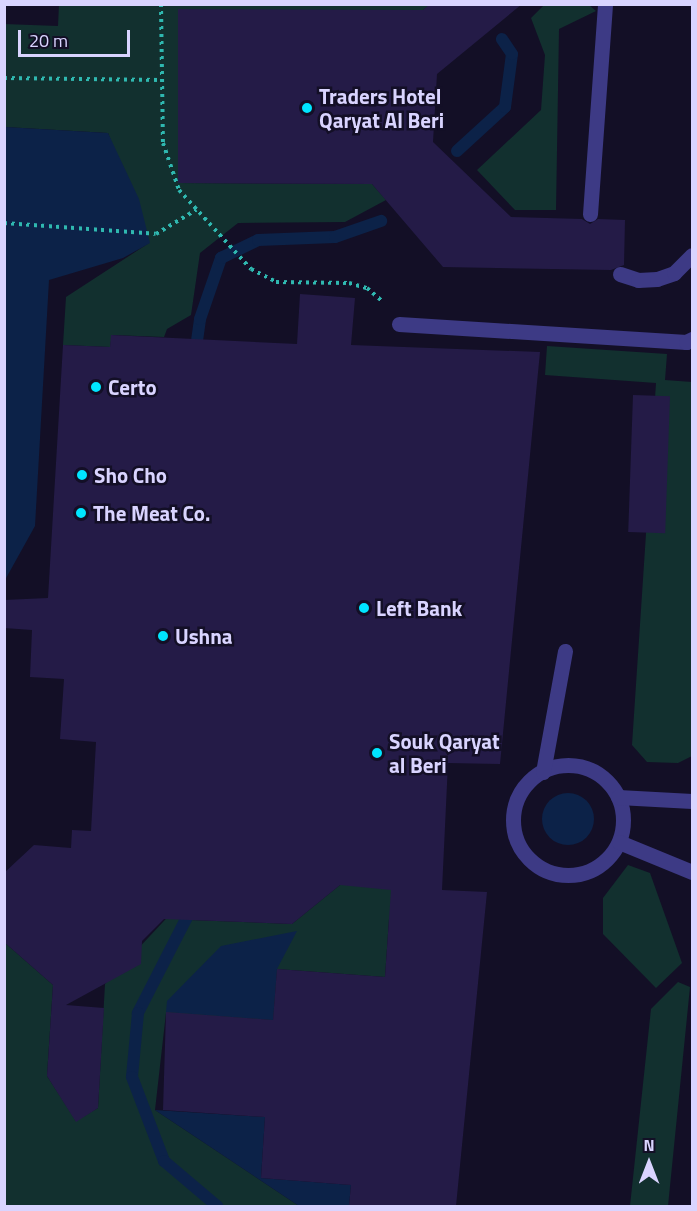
<!DOCTYPE html>
<style>
body{margin:0}
#map{position:relative;width:697px;height:1211px;overflow:hidden;background:#130f26;font-family:"Titillium Web",sans-serif}
div>[style]{position:absolute}
.green>*{inset:0;background:#12302f}
.water>*{inset:0;background:#0c2248}
.round{border-radius:50%}
.stream>*{height:12px;margin:-6px;padding:0 6px;transform-origin:6px;border-radius:6px;background:#0c2248}
.building>*{inset:0;background:#241b47;transform-origin:0 0}
.path>*{height:4px;margin-top:-2px;transform-origin:0;background:repeating-linear-gradient(90deg,#2fb8b0 0 3px,transparent 0 7.5px)}
.lane>*{height:15px;margin:-7.5px;padding:0 7.5px;transform-origin:7.5px;border-radius:7.5px;background:#3d3a85}
.lane>.ring{margin:-7.5px;padding:0;box-sizing:content-box;background:none;border:15px solid #3d3a85;border-radius:50%}
.dots>*{width:16px;height:16px;translate:-50% -50%;box-sizing:border-box;border:3px solid #130f26;border-radius:50%}
span{translate:-50% -50%;white-space:nowrap;text-align:center;line-height:1.15;-webkit-text-stroke:5px #130f26;paint-order:stroke}
.poi-label{font-size:21px;color:#d9d4ff;font-weight:700}
.left{translate:0 -50%;text-align:left}
.frame{position:absolute;inset:0;border:6px solid #d9d4ff;pointer-events:none}
.north{position:absolute;left:619px;top:1133px;width:60px;height:60px;-webkit-text-stroke:4px #130f26;paint-order:stroke;rotate:0deg;font-size:16px;font-weight:700;line-height:24px;text-align:center;color:#d9d4ff}
.north::after{content:'';display:block;margin:auto;width:21px;height:27px;background:#d9d4ff;clip-path:polygon(50% 0,100% 100%,50% 72%,0 100%)}
.scale{position:absolute;left:18px;top:30px;width:112px;height:27px;box-sizing:border-box;border:3px solid #d9d4ff;border-top:0;padding-left:8px;font-size:18px;line-height:21px;white-space:nowrap;color:#d9d4ff;-webkit-text-stroke:4px #130f26;paint-order:stroke}
</style>
<div id="map">
<div class="green">
<div style="clip-path:polygon(59px 4px,430px 5px,423px 10px,178px 10px,178px 183px,372px 184px,386px 200px,345px 222px,238px 223px,200px 253px,191px 315px,167px 329px,164px 337px,112px 335px,110px 347px,63px 345px,66px 297px,149px 243px,108px 133px,5px 127px,4px 24px,58px 26px)"></div>
<div style="clip-path:polygon(545px 4px,589px 5px,596px 11px,559px 29px,556px 210px,515px 210px,477px 170px,541px 110px,545px 55px,531px 18px)"></div>
<div style="clip-path:polygon(547px 346px,667px 354px,665px 380px,692px 382px,692px 756px,678px 763px,647px 762px,632px 745px,656px 383px,545px 375px)"></div>
<div style="clip-path:polygon(628px 865px,650px 873px,682px 963px,656px 988px,603px 934px,603px 898px)"></div>
<div style="clip-path:polygon(388px 871px,428px 916px,389px 919px,385px 977px,277px 969px,273px 1020px,166px 1013px,155px 1110px,299px 1206px,5px 1206px,4px 942px,53px 985px,47px 1076px,76px 1121px,98px 1108px,105px 984px,177px 907px,190px 920px,292px 924px,340px 885px)"></div>
<div style="clip-path:polygon(678px 982px,690px 987px,668px 1206px,630px 1206px,651px 1009px)"></div>
</div>
<div class="water">
<div style="clip-path:polygon(5px 127px,108px 133px,139px 199px,150px 243px,123px 258px,49px 280px,35px 526px,5px 580px)"></div>
<div class="round" style="left:542px;top:793px;width:52px;height:52px"></div>
<div style="clip-path:polygon(297px 931px,277px 969px,273px 1020px,166px 1012px,167px 1001px,221px 946px)"></div>
<div style="clip-path:polygon(155px 1110px,265px 1117px,261px 1178px,351px 1185px,349px 1206px,299px 1206px)"></div>
</div>
<div class="stream">
<div style="left:457px;top:151px;width:65px;rotate:-42.5deg"></div>
<div style="left:505px;top:107px;width:53px;rotate:-82.5deg"></div>
<div style="left:512px;top:54px;width:18px;rotate:-124deg"></div>
<div style="left:195px;top:355px;width:36px;rotate:-82deg"></div>
<div style="left:200px;top:319px;width:65px;rotate:-71deg"></div>
<div style="left:221px;top:258px;width:41px;rotate:-25.9deg"></div>
<div style="left:258px;top:240px;width:77px;rotate:-2.2deg"></div>
<div style="left:335px;top:237px;width:49px;rotate:-19.2deg"></div>
<div style="left:186px;top:905px;width:14px;rotate:90deg"></div>
<div style="left:186px;top:919px;width:106px;rotate:117.1deg"></div>
<div style="left:138px;top:1013px;width:64px;rotate:95.4deg"></div>
<div style="left:132px;top:1077px;width:90px;rotate:69.1deg"></div>
<div style="left:164px;top:1161px;width:70px;rotate:40.3deg"></div>
</div>
<div class="building">
<div style="clip-path:polygon(430px 4px,522px 4px,437px 74px,433px 142px,511px 217px,582px 219px,590px 224px,598px 219px,625px 220px,624px 265px,611px 270px,443px 267px,372px 184px,178px 183px,178px 9px,423px 10px)"></div>
<div style="clip-path:polygon(300px 294px,355px 298px,351px 345px,540px 352px,500px 764px,448px 763px,442px 890px,487px 892px,456px 1206px,349px 1206px,351px 1185px,261px 1178px,265px 1117px,163px 1110px,166px 1012px,273px 1020px,277px 969px,385px 977px,391px 890px,340px 885px,292px 924px,164px 919px,142px 941px,141px 964px,66px 1005px,104px 1008px,98px 1108px,76px 1122px,47px 1076px,53px 985px,4px 942px,4px 873px,34px 845px,71px 848px,72px 830px,91px 831px,96px 742px,60px 739px,64px 679px,30px 677px,32px 630px,4px 628px,4px 600px,48px 598px,63px 345px,110px 347px,111px 335px,297px 344px)"></div>
<div style="left:633px;top:395px;width:37px;height:137px;rotate:2deg"></div>
</div>
<div class="path">
<div style="left:161px;top:4px;width:139px;rotate:89.2deg"></div>
<div style="left:163px;top:143px;width:50px;rotate:71.2deg"></div>
<div style="left:179px;top:190px;width:107px;rotate:47.7deg"></div>
<div style="left:251px;top:269px;width:28px;rotate:27deg"></div>
<div style="left:276px;top:282px;width:73px;rotate:0.8deg"></div>
<div style="left:349px;top:283px;width:19px;rotate:16deg"></div>
<div style="left:367px;top:288px;width:21px;rotate:41deg"></div>
<div style="left:4px;top:78px;width:157px;rotate:0.7deg"></div>
<div style="left:4px;top:223px;width:152px;rotate:4.1deg"></div>
<div style="left:156px;top:234px;width:47px;rotate:-31deg"></div>
<div style="left:4px;top:632px;width:1px;rotate:45deg"></div>
</div>
<div class="lane">
<div style="left:590px;top:214px;width:211px;rotate:-85.9deg"></div>
<div style="left:620px;top:274px;width:19px;rotate:18deg"></div>
<div style="left:638px;top:280px;width:19px;rotate:-3deg"></div>
<div style="left:657px;top:279px;width:18px;rotate:-19deg"></div>
<div style="left:674px;top:273px;width:25px;rotate:-45deg"></div>
<div style="left:399px;top:324px;width:288px;rotate:3.6deg"></div>
<div style="left:686px;top:342px;width:7px;rotate:-27deg"></div>
<div class="ring" style="left:513px;top:765px;width:95px;height:95px"></div>
<div style="left:543px;top:772px;width:123px;rotate:-79.7deg"></div>
<div style="left:618px;top:797px;width:74px;rotate:3.1deg"></div>
<div style="left:619px;top:842px;width:79px;rotate:22.3deg"></div>
</div>
<div class="dots">
<div style="left:307px;top:108px;background:#00e5ff"></div>
<div style="left:96px;top:387px;background:#00e5ff"></div>
<div style="left:82px;top:475px;background:#00e5ff"></div>
<div style="left:81px;top:513px;background:#00e5ff"></div>
<div style="left:364px;top:608px;background:#00e5ff"></div>
<div style="left:163px;top:636px;background:#00e5ff"></div>
<div style="left:377px;top:753px;background:#00e5ff"></div>
</div>
<div class="poi-label">
<span class="left" style="left:319px;top:108px">Traders Hotel<br>Qaryat Al Beri</span>
<span class="left" style="left:108px;top:387px">Certo</span>
<span class="left" style="left:94px;top:475px">Sho Cho</span>
<span class="left" style="left:93px;top:513px">The Meat Co.</span>
<span class="left" style="left:376px;top:608px">Left Bank</span>
<span class="left" style="left:175px;top:636px">Ushna</span>
<span class="left" style="left:389px;top:753px">Souk Qaryat<br>al Beri</span>
</div>
<div class="frame"></div>
<div class="north">N</div>
<div class="scale">20 m</div>
</div>
